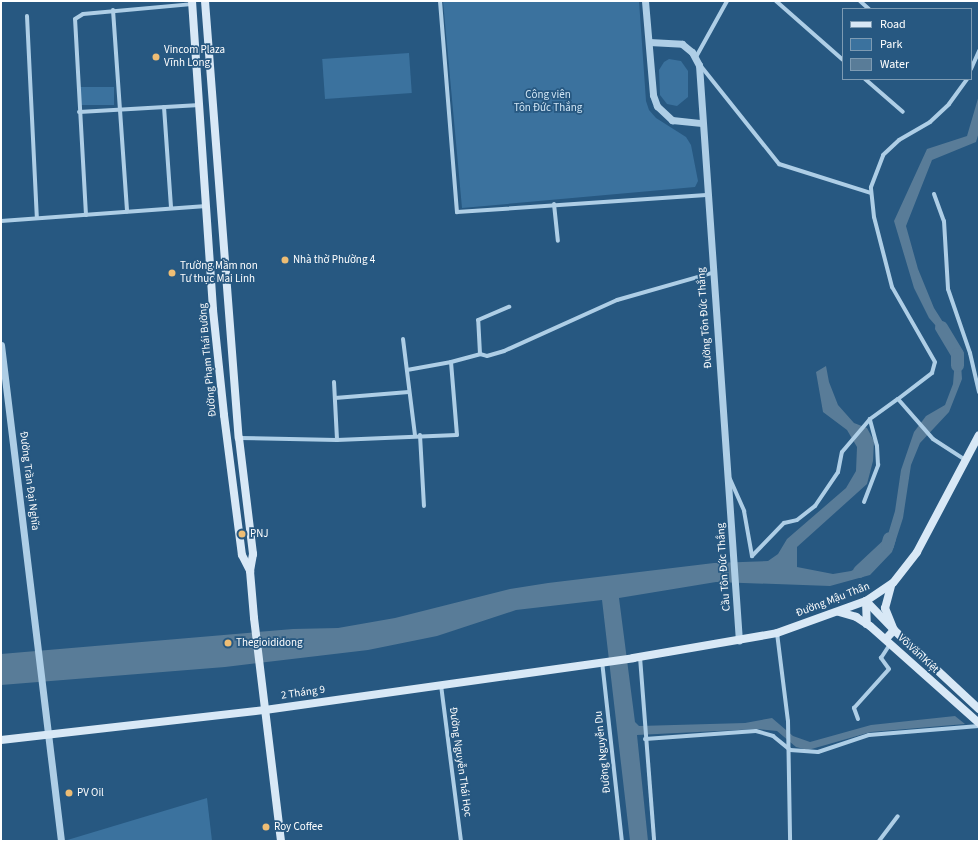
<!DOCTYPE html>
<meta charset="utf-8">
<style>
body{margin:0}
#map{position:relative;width:980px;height:842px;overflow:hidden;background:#275881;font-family:"Source Sans 3",sans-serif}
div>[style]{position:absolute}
.green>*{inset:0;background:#3b729e;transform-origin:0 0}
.water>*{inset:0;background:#597c98}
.river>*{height:13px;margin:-6.5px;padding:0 6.5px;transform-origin:6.5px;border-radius:6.5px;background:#597c98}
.minor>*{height:4px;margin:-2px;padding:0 2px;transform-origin:2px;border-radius:2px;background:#aecee6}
.tertiary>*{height:7px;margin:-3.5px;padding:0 3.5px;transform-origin:3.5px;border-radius:3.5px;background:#aecee6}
.secondary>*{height:8px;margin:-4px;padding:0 4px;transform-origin:4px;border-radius:4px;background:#d8e8f6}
.dots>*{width:11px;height:11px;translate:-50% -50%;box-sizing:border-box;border:2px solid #275881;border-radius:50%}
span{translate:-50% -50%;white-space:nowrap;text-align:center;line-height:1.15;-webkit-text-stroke:3.5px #275881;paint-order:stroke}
.poi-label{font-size:11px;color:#fff}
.left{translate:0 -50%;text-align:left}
.park-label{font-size:11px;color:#d1e6f5}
.street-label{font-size:11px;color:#fff}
.frame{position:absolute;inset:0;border:2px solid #fff;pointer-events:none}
.legend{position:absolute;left:842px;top:8px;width:130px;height:72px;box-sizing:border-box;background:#275881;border:1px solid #7d9bb3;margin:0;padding:5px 7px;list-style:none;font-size:12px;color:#fff}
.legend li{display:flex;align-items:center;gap:8px;height:20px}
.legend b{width:20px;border:1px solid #7d9bb3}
</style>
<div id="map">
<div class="green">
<div style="clip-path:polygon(443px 1px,639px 1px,646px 101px,649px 110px,656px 118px,686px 137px,691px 145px,698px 181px,695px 187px,462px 208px)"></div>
<div style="left:409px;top:53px;width:40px;height:87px;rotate:86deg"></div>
<div style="clip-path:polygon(669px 59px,681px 61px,688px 71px,688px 97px,677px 106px,667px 104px,660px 95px,659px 70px,664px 62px)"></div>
<div style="left:114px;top:87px;width:18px;height:34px;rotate:90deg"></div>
<div style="clip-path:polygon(207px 798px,212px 841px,64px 841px)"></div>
</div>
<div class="water">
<div style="clip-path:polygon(979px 95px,979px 132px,976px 142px,932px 160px,906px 226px,918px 269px,934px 308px,960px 349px,962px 379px,949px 412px,920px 443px,911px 465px,903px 518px,892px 552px,870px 575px,830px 586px,716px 582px,619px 598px,635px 722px,639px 726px,745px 723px,772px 718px,793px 736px,810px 742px,871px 725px,955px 716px,965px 724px,871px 732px,808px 750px,796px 747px,777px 731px,758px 729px,637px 735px,648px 841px,630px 841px,602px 600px,516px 610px,437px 636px,368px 650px,225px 667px,1px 685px,1px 654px,293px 629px,338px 628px,395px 618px,510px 589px,548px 583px,714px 563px,768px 561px,778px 554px,787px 539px,846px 488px,856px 471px,857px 447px,847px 430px,823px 412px,816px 372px,826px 366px,829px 382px,838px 405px,854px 423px,867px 428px,874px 441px,873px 461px,867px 484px,797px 547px,797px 567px,833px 574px,851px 571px,861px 566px,878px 555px,886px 541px,895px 511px,901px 470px,914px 432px,926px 416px,945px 405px,953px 384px,955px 359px,955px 350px,950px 342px,929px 318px,914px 288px,894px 221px,927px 149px,967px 136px)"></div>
</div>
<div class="river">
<div style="left:941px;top:327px;width:31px;rotate:59deg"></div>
<div style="left:957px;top:354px;width:11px;rotate:90deg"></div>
<div style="left:859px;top:571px;width:38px;rotate:-43deg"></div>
<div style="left:887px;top:545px;width:7px;rotate:-74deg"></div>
</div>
<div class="minor">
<div style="left:440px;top:1px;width:212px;rotate:85.4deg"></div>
<div style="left:457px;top:212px;width:250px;rotate:-3.9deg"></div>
<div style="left:776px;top:1px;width:89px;rotate:41.4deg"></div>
<div style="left:860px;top:1px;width:12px;rotate:42deg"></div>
<div style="left:113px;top:10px;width:202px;rotate:86deg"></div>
<div style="left:27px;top:16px;width:202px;rotate:87.2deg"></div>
<div style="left:696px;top:57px;width:64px;rotate:-61deg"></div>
<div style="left:700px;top:65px;width:127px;rotate:51.4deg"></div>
<div style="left:779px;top:164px;width:96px;rotate:17.5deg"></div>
<div style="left:971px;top:69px;width:20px;rotate:-66deg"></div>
<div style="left:865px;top:79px;width:50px;rotate:41deg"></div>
<div style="left:164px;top:107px;width:101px;rotate:86deg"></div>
<div style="left:79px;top:112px;width:121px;rotate:-3.3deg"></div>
<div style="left:934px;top:194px;width:29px;rotate:70deg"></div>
<div style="left:944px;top:221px;width:68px;rotate:86.6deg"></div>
<div style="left:948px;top:289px;width:68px;rotate:71deg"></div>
<div style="left:970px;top:353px;width:40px;rotate:77deg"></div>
<div style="left:554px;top:204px;width:37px;rotate:84deg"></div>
<div style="left:86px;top:215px;width:196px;rotate:-93.2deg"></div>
<div style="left:75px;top:19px;width:9px;rotate:-32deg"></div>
<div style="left:83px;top:14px;width:109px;rotate:-5.2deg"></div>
<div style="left:1px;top:221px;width:206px;rotate:-4.2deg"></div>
<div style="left:403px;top:339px;width:97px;rotate:82.9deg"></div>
<div style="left:480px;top:354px;width:34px;rotate:-93deg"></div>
<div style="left:478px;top:320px;width:34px;rotate:-23deg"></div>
<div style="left:407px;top:370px;width:45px;rotate:-10.3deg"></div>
<div style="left:334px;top:382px;width:58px;rotate:87deg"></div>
<div style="left:335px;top:398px;width:74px;rotate:-4.6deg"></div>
<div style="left:898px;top:399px;width:43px;rotate:-37.4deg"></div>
<div style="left:932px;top:373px;width:11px;rotate:-75deg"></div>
<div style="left:935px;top:362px;width:86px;rotate:-119.8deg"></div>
<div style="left:892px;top:287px;width:72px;rotate:-104.4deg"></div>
<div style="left:874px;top:217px;width:30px;rotate:-96deg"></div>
<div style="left:871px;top:187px;width:34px;rotate:-69deg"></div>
<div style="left:883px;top:155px;width:22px;rotate:-43deg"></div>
<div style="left:899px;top:140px;width:36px;rotate:-30deg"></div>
<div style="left:930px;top:122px;width:26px;rotate:-43deg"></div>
<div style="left:949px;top:104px;width:31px;rotate:-54deg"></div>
<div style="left:420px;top:435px;width:71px;rotate:86.8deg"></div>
<div style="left:239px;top:438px;width:98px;rotate:1.2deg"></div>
<div style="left:337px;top:440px;width:120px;rotate:-2.4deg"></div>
<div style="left:457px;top:435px;width:73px;rotate:-94.7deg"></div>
<div style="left:451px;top:362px;width:30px;rotate:-15deg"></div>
<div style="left:480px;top:354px;width:7px;rotate:16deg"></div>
<div style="left:487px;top:356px;width:18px;rotate:-16deg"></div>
<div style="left:504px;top:351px;width:124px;rotate:-24.3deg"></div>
<div style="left:617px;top:300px;width:99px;rotate:-15.9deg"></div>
<div style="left:730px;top:479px;width:35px;rotate:66deg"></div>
<div style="left:744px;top:511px;width:46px;rotate:79.9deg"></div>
<div style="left:752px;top:556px;width:46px;rotate:-45.9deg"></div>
<div style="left:784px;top:523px;width:13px;rotate:-13deg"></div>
<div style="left:797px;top:520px;width:23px;rotate:-38deg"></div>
<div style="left:815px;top:506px;width:41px;rotate:-55.9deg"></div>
<div style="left:838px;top:472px;width:20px;rotate:-79deg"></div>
<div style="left:842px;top:452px;width:43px;rotate:-49.7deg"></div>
<div style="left:870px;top:419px;width:34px;rotate:-36deg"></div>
<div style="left:898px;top:399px;width:53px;rotate:48.8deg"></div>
<div style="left:933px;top:439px;width:38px;rotate:33deg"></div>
<div style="left:864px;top:502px;width:40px;rotate:-69deg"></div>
<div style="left:878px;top:465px;width:19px;rotate:-93deg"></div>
<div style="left:877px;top:446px;width:28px;rotate:-105deg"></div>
<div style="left:777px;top:633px;width:89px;rotate:82.9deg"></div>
<div style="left:788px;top:721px;width:120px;rotate:89deg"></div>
<div style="left:640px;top:657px;width:185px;rotate:85.6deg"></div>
<div style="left:602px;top:661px;width:181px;rotate:83.7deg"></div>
<div style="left:441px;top:685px;width:157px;rotate:82.7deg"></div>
<div style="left:858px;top:719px;width:12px;rotate:-110deg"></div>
<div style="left:854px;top:708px;width:52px;rotate:-48.1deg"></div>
<div style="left:889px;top:669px;width:14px;rotate:-126deg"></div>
<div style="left:881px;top:658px;width:17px;rotate:-57deg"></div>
<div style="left:645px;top:739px;width:111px;rotate:-4.1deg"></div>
<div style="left:756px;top:731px;width:18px;rotate:16deg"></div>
<div style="left:773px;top:736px;width:22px;rotate:39deg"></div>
<div style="left:790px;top:750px;width:28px;rotate:4deg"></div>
<div style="left:818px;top:752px;width:54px;rotate:-18.4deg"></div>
<div style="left:869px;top:735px;width:110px;rotate:-4.7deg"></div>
<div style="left:879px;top:841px;width:31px;rotate:-53deg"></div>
</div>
<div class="tertiary">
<div style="left:645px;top:1px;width:94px;rotate:85.1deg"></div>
<div style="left:653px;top:95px;width:12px;rotate:70deg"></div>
<div style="left:657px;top:106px;width:21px;rotate:43deg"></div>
<div style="left:672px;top:120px;width:30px;rotate:6deg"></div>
<div style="left:649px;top:42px;width:33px;rotate:3deg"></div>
<div style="left:682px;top:44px;width:13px;rotate:39deg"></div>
<div style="left:692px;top:52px;width:15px;rotate:62deg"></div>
<div style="left:699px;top:65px;width:577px;rotate:86.03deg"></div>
<div style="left:1px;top:345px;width:500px;rotate:83.1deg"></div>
</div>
<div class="secondary">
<div style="left:192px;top:1px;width:310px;rotate:86.1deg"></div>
<div style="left:213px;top:310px;width:106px;rotate:84deg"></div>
<div style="left:224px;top:415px;width:141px;rotate:82.7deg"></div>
<div style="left:242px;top:555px;width:18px;rotate:63deg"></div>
<div style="left:205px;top:1px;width:438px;rotate:85.6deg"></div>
<div style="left:239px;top:438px;width:117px;rotate:83.1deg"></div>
<div style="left:253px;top:554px;width:17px;rotate:100deg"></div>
<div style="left:250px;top:571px;width:47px;rotate:85.1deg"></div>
<div style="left:254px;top:618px;width:225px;rotate:83.1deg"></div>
<div style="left:891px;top:586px;width:23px;rotate:105deg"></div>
<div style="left:885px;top:608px;width:24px;rotate:68deg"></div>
<div style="left:894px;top:630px;width:116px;rotate:42.9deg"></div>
<div style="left:866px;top:601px;width:40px;rotate:46deg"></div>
<div style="left:894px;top:630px;width:12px;rotate:132deg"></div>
<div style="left:866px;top:601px;width:23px;rotate:88deg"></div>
<div style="left:839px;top:612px;width:18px;rotate:16deg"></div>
<div style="left:856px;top:617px;width:17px;rotate:33deg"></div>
<div style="left:870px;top:626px;width:146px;rotate:41.7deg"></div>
<div style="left:1px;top:740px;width:266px;rotate:-6.5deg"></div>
<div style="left:265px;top:710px;width:372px;rotate:-8deg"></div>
<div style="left:633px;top:658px;width:146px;rotate:-9.8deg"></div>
<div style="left:777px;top:633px;width:95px;rotate:-19.8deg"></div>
<div style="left:866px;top:601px;width:32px;rotate:-34deg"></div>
<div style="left:893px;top:583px;width:39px;rotate:-52deg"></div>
<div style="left:917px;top:552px;width:132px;rotate:-62.1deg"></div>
</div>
<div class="dots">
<div style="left:156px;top:57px;background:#eebd74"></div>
<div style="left:285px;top:260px;background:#eebd74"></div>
<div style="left:172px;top:273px;background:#eebd74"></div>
<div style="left:242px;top:534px;background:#eebd74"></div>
<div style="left:228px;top:643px;background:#eebd74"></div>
<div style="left:69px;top:793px;background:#eebd74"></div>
<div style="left:266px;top:827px;background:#eebd74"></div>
</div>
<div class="poi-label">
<span class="left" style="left:164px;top:57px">Vincom Plaza<br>Vĩnh Long</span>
<span class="left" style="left:293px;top:260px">Nhà thờ Phường 4</span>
<span class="left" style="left:180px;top:273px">Trường Mầm non<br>Tư thục Mai Linh</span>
<span class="left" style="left:250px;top:534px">PNJ</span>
<span class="left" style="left:236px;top:643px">Thegioididong</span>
<span class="left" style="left:77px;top:793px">PV Oil</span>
<span class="left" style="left:274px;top:827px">Roy Coffee</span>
</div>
<div class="park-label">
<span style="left:548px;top:102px">Công viên<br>Tôn Đức Thắng</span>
</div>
<div class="street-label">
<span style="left:705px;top:318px;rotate:-94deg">Đường Tôn Đức Thắng</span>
<span style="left:208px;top:360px;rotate:-95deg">Đường Phạm Thái Bường</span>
<span style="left:29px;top:481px;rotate:83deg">Đường Trần Đại Nghĩa</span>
<span style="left:724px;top:567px;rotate:-94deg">Cầu Tôn Đức Thắng</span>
<span style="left:833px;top:600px;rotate:-21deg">Đường Mậu Thân</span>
<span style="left:918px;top:654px;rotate:43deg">Võ Văn Kiệt</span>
<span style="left:303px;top:693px;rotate:-8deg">2 Tháng 9</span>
<span style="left:603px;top:752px;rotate:-96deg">Đường Nguyễn Du</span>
<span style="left:460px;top:762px;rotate:82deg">Đường Nguyễn Thái Học</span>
</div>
<div class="frame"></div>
<ul class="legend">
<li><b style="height:5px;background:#d8e8f6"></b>Road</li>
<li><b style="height:11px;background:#3b729e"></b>Park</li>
<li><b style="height:11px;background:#597c98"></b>Water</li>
</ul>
</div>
